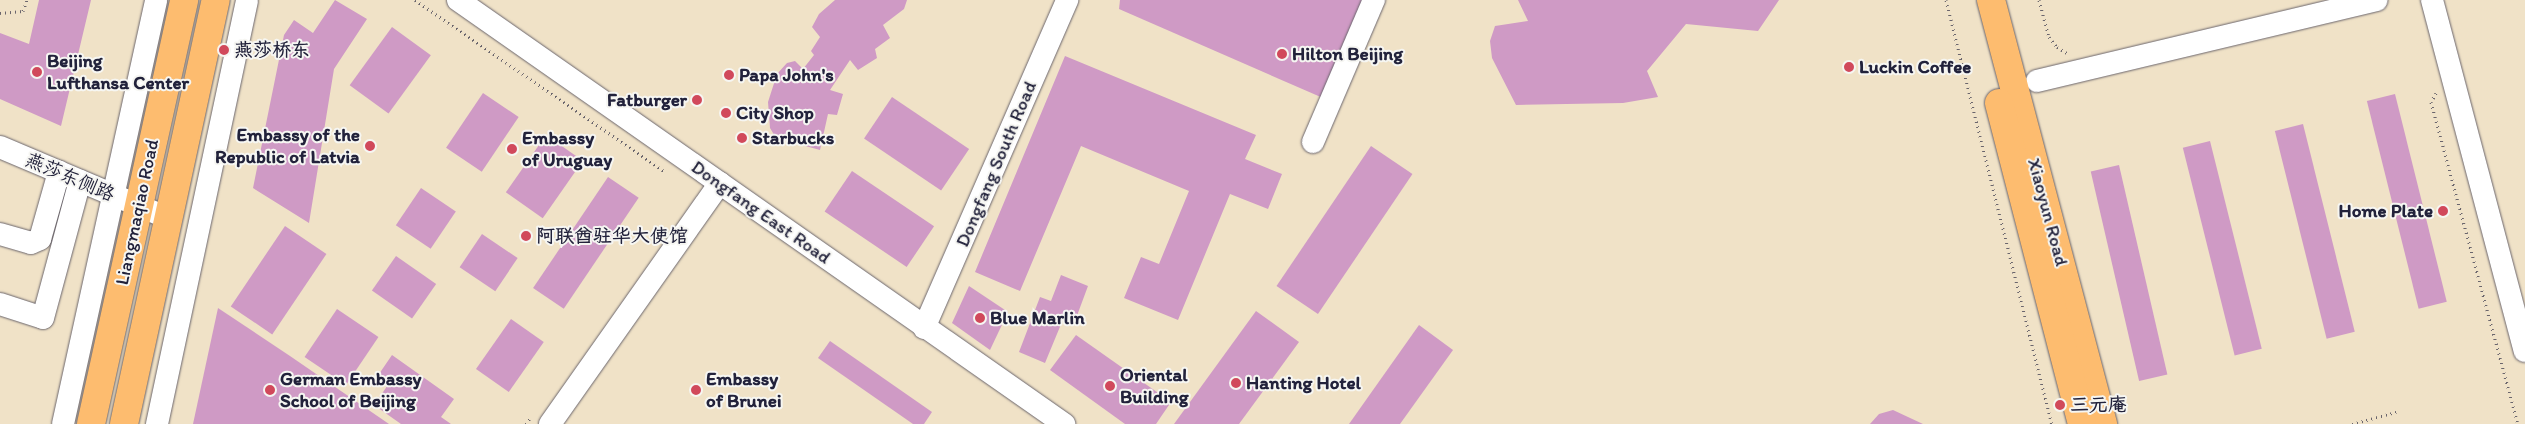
<!DOCTYPE html>
<meta charset="utf-8">
<style>
body{margin:0}
#map{position:relative;width:2525px;height:424px;overflow:hidden;background:#f0e2c7;font-family:Itim,"LXGW WenKai TC",sans-serif}
div>[style]{position:absolute}
.building>*{inset:0;background:#cf9ac5;transform-origin:0 0}
.path>*{height:3px;margin-top:-1.5px;transform-origin:0;background:repeating-linear-gradient(90deg,#6a656c 0 1px,transparent 0 5px)}
.roads{filter:drop-shadow(0 0 1px #6a656c) drop-shadow(0 0 1px #6a656c)}
.minor>*{height:22px;margin:-11px;padding:0 11px;transform-origin:11px;border-radius:11px;background:#fff}
.major>*{height:28px;margin:-14px;padding:0 14px;transform-origin:14px;border-radius:14px;background:#fdbc6f}
.dots>*{width:14px;height:14px;translate:-50% -50%;box-sizing:border-box;border:2px solid #f6f6f2;border-radius:50%}
span{translate:-50% -50%;white-space:nowrap;text-align:center;line-height:1.15;-webkit-text-stroke:4px #f6f6f2;paint-order:stroke}
.poi-label{font-size:19px;color:#22223b;font-weight:700}
.left{translate:0 -50%;text-align:left}
.right{translate:-100% -50%;text-align:right}
.street-label{font-size:19px;color:#22223b}
</style>
<div id="map">
<div class="building">
<div style="clip-path:polygon(39px 0,91px 0,61px 126px,0 99px,0 33px,29px 44px)"></div>
<div style="clip-path:polygon(335px 0,367px 19px,334px 69px,309px 223px,253px 188px,284px 35px,294px 20px,313px 33px)"></div>
<div style="clip-path:polygon(835px 0,907px 0,904px 9px,883px 25px,890px 38px,875px 49px,877px 58px,858px 70px,850px 60px,830px 90px,843px 94px,837px 115px,828px 114px,820px 150px,776px 138px,770px 128px,768px 102px,777px 74px,787px 63px,795px 61px,803px 69px,814px 55px,811px 51px,820px 37px,812px 27px,819px 14px)"></div>
<div style="clip-path:polygon(1120px 0,1365px 0,1323px 98px,1119px 9px)"></div>
<div style="clip-path:polygon(1518px 0,1779px 0,1758px 31px,1686px 24px,1647px 71px,1658px 97px,1623px 103px,1516px 105px,1492px 58px,1490px 41px,1495px 26px,1528px 21px)"></div>
<div style="left:392px;top:27px;width:48px;height:72px;rotate:36deg"></div>
<div style="clip-path:polygon(1065px 56px,1256px 135px,1245px 159px,1282px 174px,1268px 209px,1230px 194px,1178px 320px,1124px 298px,1141px 257px,1159px 264px,1189px 191px,1081px 146px,1020px 291px,975px 272px)"></div>
<div style="left:483px;top:93px;width:43px;height:66px;rotate:34deg"></div>
<div style="left:2395px;top:94px;width:214px;height:29px;rotate:76deg"></div>
<div style="left:892px;top:97px;width:93px;height:50px;rotate:34deg"></div>
<div style="left:2303px;top:124px;width:214px;height:29px;rotate:76deg"></div>
<div style="left:546px;top:135px;width:45px;height:70px;rotate:35deg"></div>
<div style="left:2210px;top:141px;width:214px;height:28px;rotate:76deg"></div>
<div style="left:1371px;top:146px;width:50px;height:169px;rotate:34deg"></div>
<div style="left:2119px;top:165px;width:215px;height:29px;rotate:77deg"></div>
<div style="left:852px;top:171px;width:99px;height:49px;rotate:34deg"></div>
<div style="left:608px;top:177px;width:37px;height:134px;rotate:34deg"></div>
<div style="left:421px;top:188px;width:42px;height:45px;rotate:34deg"></div>
<div style="left:285px;top:226px;width:50px;height:97px;rotate:34deg"></div>
<div style="left:482px;top:234px;width:43px;height:40px;rotate:34deg"></div>
<div style="left:396px;top:256px;width:49px;height:42px;rotate:35deg"></div>
<div style="clip-path:polygon(1061px 275px,1088px 286px,1075px 321px,1064px 317px,1045px 363px,1019px 352px,1040px 297px,1051px 301px)"></div>
<div style="clip-path:polygon(969px 286px,1008px 312px,990px 350px,952px 323px)"></div>
<div style="clip-path:polygon(218px 308px,290px 356px,389px 424px,193px 424px)"></div>
<div style="left:337px;top:309px;width:50px;height:58px;rotate:34deg"></div>
<div style="clip-path:polygon(1256px 311px,1299px 342px,1239px 424px,1174px 424px)"></div>
<div style="left:511px;top:319px;width:40px;height:61px;rotate:35deg"></div>
<div style="clip-path:polygon(1419px 325px,1453px 350px,1400px 424px,1349px 424px)"></div>
<div style="clip-path:polygon(1076px 335px,1171px 402px,1156px 424px,1125px 424px,1050px 370px)"></div>
<div style="clip-path:polygon(830px 341px,932px 412px,924px 424px,913px 424px,818px 358px)"></div>
<div style="clip-path:polygon(392px 355px,454px 399px,441px 417px,451px 424px,401px 424px,374px 405px,390px 382px,379px 374px)"></div>
<div style="clip-path:polygon(1893px 410px,1923px 424px,1870px 424px,1879px 414px)"></div>
</div>
<div class="path">
<div style="left:415px;top:0;width:302px;rotate:34.5deg"></div>
<div style="left:1946px;top:0;width:437px;rotate:76deg"></div>
<div style="left:2039px;top:0;width:38px;rotate:75deg"></div>
<div style="left:2049px;top:37px;width:13px;rotate:51deg"></div>
<div style="left:2057px;top:47px;width:12px;rotate:31deg"></div>
<div style="left:0;top:13px;width:23px;rotate:-5deg"></div>
<div style="left:23px;top:11px;width:12px;rotate:-70deg"></div>
<div style="left:2436px;top:93px;width:10px;rotate:119deg"></div>
<div style="left:2431px;top:102px;width:334px;rotate:74.9deg"></div>
<div style="left:526px;top:424px;width:7px;rotate:-56deg"></div>
<div style="left:2352px;top:424px;width:46px;rotate:-15.3deg"></div>
</div>
<div class="roads">
<div class="minor">
<div style="left:458px;top:0;width:740px;rotate:34.98deg"></div>
<div style="left:2432px;top:0;width:363px;rotate:75.2deg"></div>
<div style="left:2037px;top:81px;width:349px;rotate:-13.4deg"></div>
<div style="left:1313px;top:142px;width:155px;rotate:-66.8deg"></div>
<div style="left:0;top:147px;width:182px;rotate:22.9deg"></div>
<div style="left:0;top:234px;width:32px;rotate:16deg"></div>
<div style="left:31px;top:243px;width:10px;rotate:-24deg"></div>
<div style="left:40px;top:239px;width:70px;rotate:-74.2deg"></div>
<div style="left:0;top:304px;width:45px;rotate:18deg"></div>
<div style="left:43px;top:318px;width:142px;rotate:-74.9deg"></div>
<div style="left:924px;top:328px;width:358px;rotate:-66.4deg"></div>
<div style="left:63px;top:424px;width:434px;rotate:-77.6deg"></div>
<div style="left:157px;top:424px;width:433px;rotate:-78deg"></div>
<div style="left:550px;top:424px;width:295px;rotate:-54.8deg"></div>
</div>
<div class="major">
<div style="left:1991px;top:0;width:439px;rotate:75.2deg"></div>
<div style="left:1999px;top:103px;width:332px;rotate:75.5deg"></div>
<div style="left:91px;top:424px;width:434px;rotate:-77.6deg"></div>
<div style="left:124px;top:424px;width:434px;rotate:-77.8deg"></div>
</div>
</div>
<div class="dots">
<div style="left:224px;top:50px;background:#d1495b"></div>
<div style="left:1282px;top:54px;background:#d1495b"></div>
<div style="left:1849px;top:67px;background:#d1495b"></div>
<div style="left:37px;top:72px;background:#d1495b"></div>
<div style="left:729px;top:75px;background:#d1495b"></div>
<div style="left:697px;top:100px;background:#d1495b"></div>
<div style="left:726px;top:113px;background:#d1495b"></div>
<div style="left:742px;top:138px;background:#d1495b"></div>
<div style="left:370px;top:146px;background:#d1495b"></div>
<div style="left:512px;top:149px;background:#d1495b"></div>
<div style="left:2443px;top:211px;background:#d1495b"></div>
<div style="left:526px;top:236px;background:#d1495b"></div>
<div style="left:980px;top:318px;background:#d1495b"></div>
<div style="left:1236px;top:383px;background:#d1495b"></div>
<div style="left:1110px;top:386px;background:#d1495b"></div>
<div style="left:270px;top:390px;background:#d1495b"></div>
<div style="left:696px;top:390px;background:#d1495b"></div>
<div style="left:2060px;top:405px;background:#d1495b"></div>
</div>
<div class="poi-label">
<span class="left" style="left:234px;top:50px">燕莎桥东</span>
<span class="left" style="left:1292px;top:54px">Hilton Beijing</span>
<span class="left" style="left:47px;top:72px">Beijing<br>Lufthansa Center</span>
<span class="left" style="left:1859px;top:67px">Luckin Coffee</span>
<span class="left" style="left:739px;top:75px">Papa John's</span>
<span class="right" style="left:687px;top:100px">Fatburger</span>
<span class="left" style="left:736px;top:113px">City Shop</span>
<span class="right" style="left:360px;top:146px">Embassy of the<br>Republic of Latvia</span>
<span class="left" style="left:522px;top:149px">Embassy<br>of Uruguay</span>
<span class="left" style="left:752px;top:138px">Starbucks</span>
<span class="right" style="left:2433px;top:211px">Home Plate</span>
<span class="left" style="left:536px;top:236px">阿联酋驻华大使馆</span>
<span class="left" style="left:990px;top:318px">Blue Marlin</span>
<span class="left" style="left:1120px;top:386px">Oriental<br>Building</span>
<span class="left" style="left:280px;top:390px">German Embassy<br>School of Beijing</span>
<span class="left" style="left:706px;top:390px">Embassy<br>of Brunei</span>
<span class="left" style="left:1246px;top:383px">Hanting Hotel</span>
<span class="left" style="left:2070px;top:405px">三元庵</span>
</div>
<div class="street-label">
<span style="left:996px;top:164px;rotate:-67deg">Dongfang South Road</span>
<span style="left:70px;top:177px;rotate:23deg">燕莎东侧路</span>
<span style="left:137px;top:212px;rotate:-78deg">Liangmaqiao Road</span>
<span style="left:761px;top:212px;rotate:35deg">Dongfang East Road</span>
<span style="left:2048px;top:212px;rotate:75deg">Xiaoyun Road</span>
</div>
</div>
